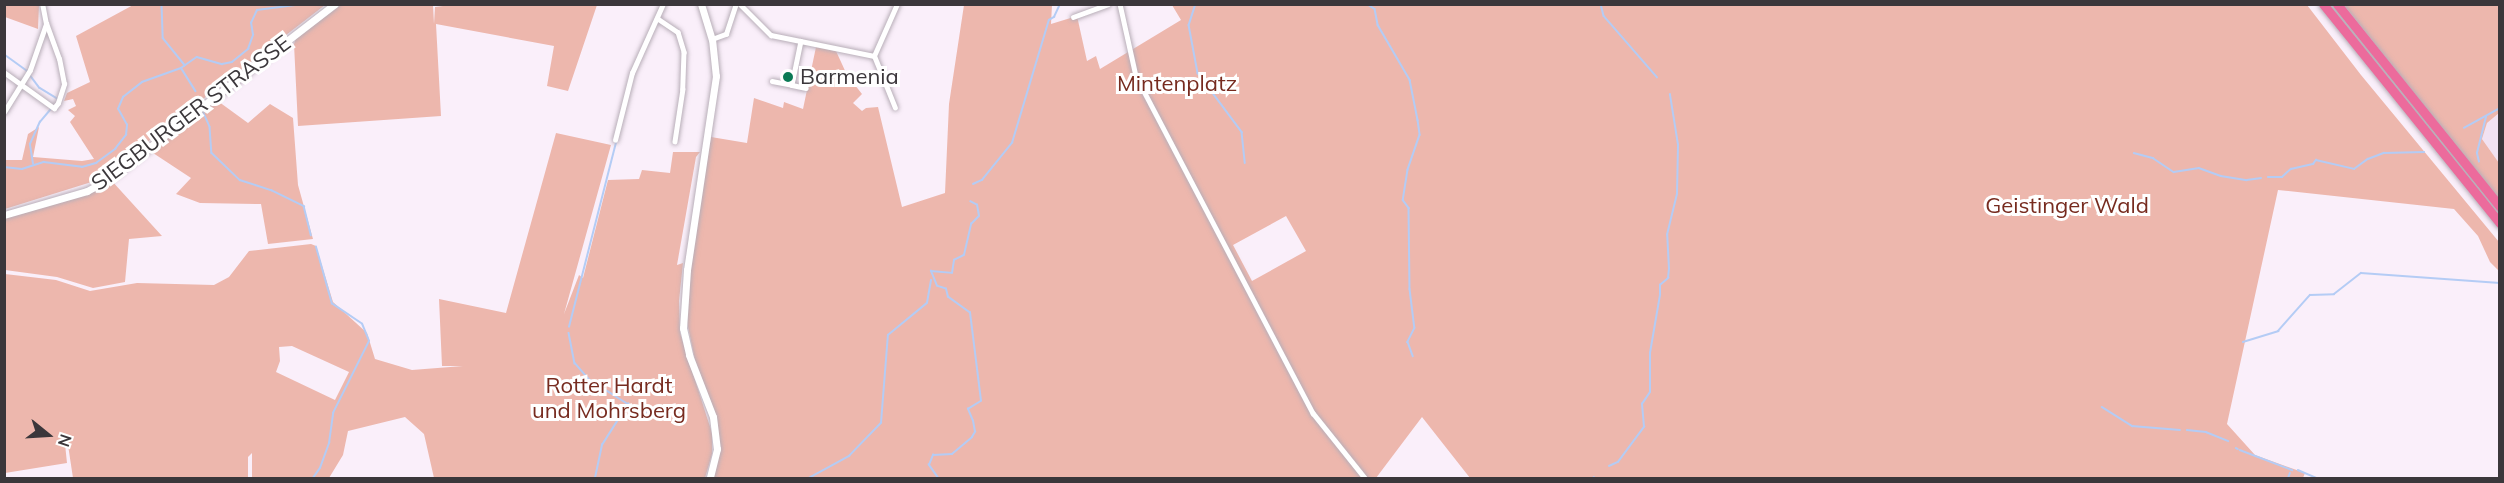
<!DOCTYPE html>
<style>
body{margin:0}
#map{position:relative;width:2504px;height:483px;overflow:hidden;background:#faeffa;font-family:Mulish,sans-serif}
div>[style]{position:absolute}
.built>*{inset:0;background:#f2e2f2}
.green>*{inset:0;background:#edb7ad}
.stream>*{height:1.5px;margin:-0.75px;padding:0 0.75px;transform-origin:0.75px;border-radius:0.75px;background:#b4ccf5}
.roads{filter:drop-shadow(0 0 2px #b8aeb8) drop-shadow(0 0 2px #b8aeb8)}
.street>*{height:4.5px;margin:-2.25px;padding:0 2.25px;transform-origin:2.25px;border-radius:2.25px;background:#fff}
.secondary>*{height:7px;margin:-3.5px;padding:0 3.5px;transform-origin:3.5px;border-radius:3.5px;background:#fff}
.highway>*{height:9px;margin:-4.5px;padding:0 4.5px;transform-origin:4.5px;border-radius:4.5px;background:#ec6b9c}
.dots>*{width:16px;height:16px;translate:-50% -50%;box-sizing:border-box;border:3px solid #fff;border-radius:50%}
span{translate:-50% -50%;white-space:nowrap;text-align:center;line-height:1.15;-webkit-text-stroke:6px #fff;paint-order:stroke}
.poi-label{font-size:22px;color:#3b373b}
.left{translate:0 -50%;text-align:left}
.park-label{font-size:22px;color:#772b1f}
.street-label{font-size:22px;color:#3b373b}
.frame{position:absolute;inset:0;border:6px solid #3b373b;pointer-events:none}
.north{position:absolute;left:18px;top:405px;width:60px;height:60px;-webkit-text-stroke:4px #fff;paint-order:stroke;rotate:108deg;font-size:16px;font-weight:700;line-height:24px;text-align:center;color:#3b373b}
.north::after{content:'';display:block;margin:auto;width:21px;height:27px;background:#3b373b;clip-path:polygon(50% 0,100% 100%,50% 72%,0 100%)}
</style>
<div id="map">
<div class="built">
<div style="clip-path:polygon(2499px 113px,2499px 163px,2482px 139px,2487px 123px)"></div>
</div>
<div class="green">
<div style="clip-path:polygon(5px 4px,39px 5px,38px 29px,5px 17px)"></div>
<div style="clip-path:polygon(135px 4px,325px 5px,98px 180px,5px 209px,5px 160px,22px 160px,28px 134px,39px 127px,33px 157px,82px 161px,94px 159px,70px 122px,75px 116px,68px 110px,76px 106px,73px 99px,64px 101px,67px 93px,90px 82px,76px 36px)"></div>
<div style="clip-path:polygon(547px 4px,597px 5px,568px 91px,547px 86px,554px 46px,436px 24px,441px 116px,298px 126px,294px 44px,296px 38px,341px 5px,433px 5px,434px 24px,435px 7px,451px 5px)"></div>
<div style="clip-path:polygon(evenodd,964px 5px,1052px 5px,1051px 24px,1077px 16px,1087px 61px,1096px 56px,1100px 69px,1181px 20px,1172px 5px,2307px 5px,2361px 75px,2499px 242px,2499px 271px,2490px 262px,2478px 236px,2454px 209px,2278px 190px,2227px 424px,2255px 455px,2305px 473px,2303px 478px,1470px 478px,1422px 417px,1376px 478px,713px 478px,719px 443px,717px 420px,695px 360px,686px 317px,689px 271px,711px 137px,747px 143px,754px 98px,783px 108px,784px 102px,803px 109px,816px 47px,836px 51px,847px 75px,862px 94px,853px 103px,862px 111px,866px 108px,878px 107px,902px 207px,945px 193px,949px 104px,964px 5px,1286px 216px,1306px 251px,1252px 281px,1233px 245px,1286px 216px)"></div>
<div style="clip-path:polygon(2344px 5px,2499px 5px,2499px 113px,2487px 123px,2482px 139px,2499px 163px,2499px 200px)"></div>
<div style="clip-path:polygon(215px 99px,248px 123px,270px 104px,293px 118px,298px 185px,313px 239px,268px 244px,261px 204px,200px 203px,176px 194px,191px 178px,150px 151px)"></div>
<div style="clip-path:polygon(evenodd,556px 133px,611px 145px,564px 314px,579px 275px,583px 278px,608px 180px,639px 179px,642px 170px,670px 173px,673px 152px,700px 152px,696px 157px,677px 265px,683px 263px,679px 301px,680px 333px,712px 433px,712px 454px,705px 478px,434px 478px,424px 434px,405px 417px,348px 431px,343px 455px,329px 478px,252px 478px,252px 453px,248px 457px,248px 478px,73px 478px,68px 445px,65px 444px,67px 463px,5px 473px,5px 274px,56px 280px,90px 291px,137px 283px,214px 285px,229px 277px,249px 251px,311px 244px,316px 246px,333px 302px,367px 333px,375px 359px,412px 370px,463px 366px,442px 366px,439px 299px,506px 313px,556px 133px,292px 346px,349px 372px,335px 400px,276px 372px,280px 361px,279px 347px,292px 346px)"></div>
<div style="clip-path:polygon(111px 180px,162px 236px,129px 239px,125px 282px,93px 288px,57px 277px,5px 270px,4px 218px,83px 196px,99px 190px)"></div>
</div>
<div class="stream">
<div style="left:162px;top:4px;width:34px;rotate:88deg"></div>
<div style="left:163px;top:38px;width:35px;rotate:51deg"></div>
<div style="left:1196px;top:4px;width:22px;rotate:108deg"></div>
<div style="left:1189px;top:25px;width:49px;rotate:79.4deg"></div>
<div style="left:1198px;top:73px;width:74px;rotate:53.3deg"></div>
<div style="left:1242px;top:132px;width:31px;rotate:84deg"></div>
<div style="left:1367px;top:4px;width:9px;rotate:32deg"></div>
<div style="left:1375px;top:9px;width:16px;rotate:79deg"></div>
<div style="left:1378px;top:25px;width:64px;rotate:59.8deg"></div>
<div style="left:1410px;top:80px;width:41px;rotate:78.7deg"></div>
<div style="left:1418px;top:120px;width:15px;rotate:82deg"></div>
<div style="left:1420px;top:135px;width:37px;rotate:109deg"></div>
<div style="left:1408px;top:170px;width:30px;rotate:99deg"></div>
<div style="left:1403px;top:200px;width:10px;rotate:53deg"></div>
<div style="left:1409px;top:208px;width:81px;rotate:89.3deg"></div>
<div style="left:1410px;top:289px;width:39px;rotate:83deg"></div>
<div style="left:1415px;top:328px;width:16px;rotate:117deg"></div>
<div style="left:1408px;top:342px;width:15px;rotate:70deg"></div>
<div style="left:1601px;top:4px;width:12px;rotate:76deg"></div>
<div style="left:1604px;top:16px;width:81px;rotate:49deg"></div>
<div style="left:4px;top:54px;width:29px;rotate:36deg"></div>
<div style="left:27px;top:71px;width:21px;rotate:53deg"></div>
<div style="left:40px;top:88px;width:21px;rotate:31deg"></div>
<div style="left:182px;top:69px;width:26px;rotate:58deg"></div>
<div style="left:203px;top:111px;width:17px;rotate:66deg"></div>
<div style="left:210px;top:127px;width:26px;rotate:86deg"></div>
<div style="left:212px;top:153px;width:39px;rotate:44deg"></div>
<div style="left:240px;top:180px;width:33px;rotate:18deg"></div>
<div style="left:271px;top:190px;width:37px;rotate:26deg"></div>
<div style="left:304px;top:206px;width:30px;rotate:76deg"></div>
<div style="left:2464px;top:128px;width:41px;rotate:-29.1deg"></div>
<div style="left:2134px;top:153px;width:20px;rotate:15deg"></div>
<div style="left:2153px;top:158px;width:25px;rotate:34deg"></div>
<div style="left:2174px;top:172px;width:25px;rotate:-9deg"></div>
<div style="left:2199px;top:168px;width:23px;rotate:20deg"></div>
<div style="left:2221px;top:176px;width:26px;rotate:9deg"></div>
<div style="left:2247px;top:180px;width:14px;rotate:-8deg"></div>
<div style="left:2479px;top:162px;width:9px;rotate:-103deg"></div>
<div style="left:2477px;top:153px;width:38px;rotate:-76deg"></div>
<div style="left:33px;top:164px;width:20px;rotate:-99deg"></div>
<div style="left:30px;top:144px;width:24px;rotate:-66deg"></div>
<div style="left:40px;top:122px;width:17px;rotate:-50deg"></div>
<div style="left:4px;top:167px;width:18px;rotate:6deg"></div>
<div style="left:22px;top:169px;width:23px;rotate:-18deg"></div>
<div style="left:44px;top:162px;width:38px;rotate:7deg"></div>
<div style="left:82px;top:167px;width:15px;rotate:-16deg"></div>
<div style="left:96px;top:163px;width:24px;rotate:-36deg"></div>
<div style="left:115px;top:149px;width:18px;rotate:-52deg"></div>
<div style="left:126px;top:135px;width:10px;rotate:-84deg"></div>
<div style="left:127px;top:125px;width:18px;rotate:-119deg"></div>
<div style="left:118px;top:109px;width:13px;rotate:-67deg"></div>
<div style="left:123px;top:97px;width:24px;rotate:-38deg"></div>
<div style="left:142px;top:82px;width:41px;rotate:-19.7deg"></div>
<div style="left:181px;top:68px;width:19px;rotate:-35deg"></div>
<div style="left:197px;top:57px;width:26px;rotate:16deg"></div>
<div style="left:222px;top:64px;width:10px;rotate:-11deg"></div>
<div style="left:232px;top:62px;width:21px;rotate:-39deg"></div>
<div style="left:248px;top:49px;width:15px;rotate:-70deg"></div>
<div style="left:253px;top:35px;width:12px;rotate:-99deg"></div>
<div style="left:251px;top:23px;width:14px;rotate:-65deg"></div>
<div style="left:257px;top:10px;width:46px;rotate:-7.4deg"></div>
<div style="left:2268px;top:177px;width:14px"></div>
<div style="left:2282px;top:177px;width:12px;rotate:-42deg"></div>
<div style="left:2291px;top:169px;width:23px;rotate:-13deg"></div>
<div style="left:2313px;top:164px;width:5px;rotate:-53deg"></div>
<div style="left:2316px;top:160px;width:39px;rotate:13deg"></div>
<div style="left:2354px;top:169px;width:17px;rotate:-36deg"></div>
<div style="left:2368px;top:159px;width:17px;rotate:-21deg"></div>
<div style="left:2384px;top:153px;width:40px;rotate:-1.4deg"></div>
<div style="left:973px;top:184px;width:10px;rotate:-24deg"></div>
<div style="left:982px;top:180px;width:48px;rotate:-51deg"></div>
<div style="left:1012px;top:143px;width:128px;rotate:-73.3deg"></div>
<div style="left:1049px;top:20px;width:6px;rotate:-31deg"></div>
<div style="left:1054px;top:17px;width:14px;rotate:-65deg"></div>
<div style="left:569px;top:327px;width:190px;rotate:-75.7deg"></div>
<div style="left:569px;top:333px;width:31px;rotate:79deg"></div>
<div style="left:575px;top:363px;width:23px;rotate:49deg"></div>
<div style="left:590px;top:380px;width:45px;rotate:32.3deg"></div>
<div style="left:628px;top:404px;width:20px;rotate:24deg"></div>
<div style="left:2243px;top:342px;width:37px;rotate:-17deg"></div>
<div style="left:2278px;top:331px;width:48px;rotate:-48.4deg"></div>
<div style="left:2310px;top:295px;width:24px;rotate:-2deg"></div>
<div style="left:2334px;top:294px;width:34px;rotate:-38deg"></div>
<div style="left:2361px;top:273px;width:139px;rotate:4.1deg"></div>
<div style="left:2102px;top:407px;width:36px;rotate:32deg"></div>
<div style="left:2132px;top:426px;width:48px;rotate:4.8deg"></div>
<div style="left:2187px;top:430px;width:19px;rotate:6deg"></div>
<div style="left:2206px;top:432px;width:24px;rotate:22deg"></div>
<div style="left:2236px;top:448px;width:2px;rotate:27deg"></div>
<div style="left:2240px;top:450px;width:56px;rotate:21deg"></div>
<div style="left:1609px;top:466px;width:10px;rotate:-24deg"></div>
<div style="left:1618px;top:462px;width:44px;rotate:-53.4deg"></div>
<div style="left:1644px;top:427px;width:23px;rotate:-95deg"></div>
<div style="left:1642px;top:404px;width:14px;rotate:-56deg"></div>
<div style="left:1650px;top:392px;width:39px;rotate:-90deg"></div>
<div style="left:1650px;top:353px;width:59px;rotate:-80.2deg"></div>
<div style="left:1660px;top:295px;width:10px;rotate:-90deg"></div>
<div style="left:1660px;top:285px;width:11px;rotate:-41deg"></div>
<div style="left:1668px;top:278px;width:9px;rotate:-84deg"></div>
<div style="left:1669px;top:269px;width:34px;rotate:-93deg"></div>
<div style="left:1667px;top:235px;width:42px;rotate:-76.3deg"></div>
<div style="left:1677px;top:194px;width:49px;rotate:-88.8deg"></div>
<div style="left:1678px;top:145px;width:51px;rotate:-99.1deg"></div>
<div style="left:2298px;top:470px;width:21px;rotate:23deg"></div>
<div style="left:313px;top:478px;width:12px;rotate:-55deg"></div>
<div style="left:320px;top:468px;width:27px;rotate:-70deg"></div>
<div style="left:329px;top:443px;width:30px;rotate:-82deg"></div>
<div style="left:333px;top:413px;width:80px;rotate:-63.4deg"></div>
<div style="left:369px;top:341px;width:18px;rotate:-112deg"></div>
<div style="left:362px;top:324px;width:36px;rotate:-146deg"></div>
<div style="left:332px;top:304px;width:59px;rotate:-105.7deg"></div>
<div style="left:595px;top:478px;width:34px;rotate:-78deg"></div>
<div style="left:602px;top:445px;width:49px;rotate:-57.6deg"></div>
<div style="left:809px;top:478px;width:46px;rotate:-28.8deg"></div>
<div style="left:849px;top:456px;width:46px;rotate:-45.9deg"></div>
<div style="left:881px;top:423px;width:88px;rotate:-85.5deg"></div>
<div style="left:888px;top:335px;width:50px;rotate:-39.4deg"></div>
<div style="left:927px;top:303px;width:23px;rotate:-80deg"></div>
<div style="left:938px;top:478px;width:16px;rotate:-125deg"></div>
<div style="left:929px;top:465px;width:11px;rotate:-68deg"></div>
<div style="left:933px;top:455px;width:19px;rotate:-3deg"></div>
<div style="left:952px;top:454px;width:26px;rotate:-40deg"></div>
<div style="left:972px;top:437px;width:6px;rotate:-59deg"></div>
<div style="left:975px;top:432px;width:11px;rotate:-100deg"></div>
<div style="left:973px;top:421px;width:13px;rotate:-113deg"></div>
<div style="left:968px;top:409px;width:15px;rotate:-32deg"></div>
<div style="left:981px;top:401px;width:89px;rotate:-97.1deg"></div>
<div style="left:970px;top:313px;width:27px;rotate:-144deg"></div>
<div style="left:948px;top:297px;width:8px;rotate:-104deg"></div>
<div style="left:946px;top:289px;width:9px;rotate:-162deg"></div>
<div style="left:937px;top:286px;width:16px;rotate:-112deg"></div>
<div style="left:931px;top:271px;width:21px;rotate:5deg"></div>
<div style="left:952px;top:273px;width:13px;rotate:-81deg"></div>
<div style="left:954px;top:260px;width:11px;rotate:-27deg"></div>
<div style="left:964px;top:255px;width:32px;rotate:-77deg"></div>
<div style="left:971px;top:224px;width:11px;rotate:-45deg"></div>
<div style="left:979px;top:216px;width:11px;rotate:-100deg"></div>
<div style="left:977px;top:205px;width:7px;rotate:-153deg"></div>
<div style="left:1593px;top:478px;width:1px;rotate:-45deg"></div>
<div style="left:2288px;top:478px;width:5px;rotate:-68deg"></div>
</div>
<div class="roads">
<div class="street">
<div style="left:740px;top:4px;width:44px;rotate:45deg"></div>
<div style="left:771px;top:35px;width:105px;rotate:11.5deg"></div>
<div style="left:1120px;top:4px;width:74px;rotate:77.5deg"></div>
<div style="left:1136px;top:76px;width:381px;rotate:62.3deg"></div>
<div style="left:1313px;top:413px;width:83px;rotate:51.3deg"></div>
<div style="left:1073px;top:17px;width:37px;rotate:-20deg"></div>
<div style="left:657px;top:18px;width:25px;rotate:34deg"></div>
<div style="left:678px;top:32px;width:21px;rotate:73deg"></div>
<div style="left:684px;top:52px;width:37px;rotate:92deg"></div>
<div style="left:683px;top:89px;width:53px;rotate:98.7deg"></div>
<div style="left:712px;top:39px;width:15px;rotate:-20deg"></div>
<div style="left:726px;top:34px;width:32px;rotate:-72deg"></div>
<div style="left:801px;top:41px;width:45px;rotate:101.6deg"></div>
<div style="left:792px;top:85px;width:14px;rotate:12deg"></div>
<div style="left:4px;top:72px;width:62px;rotate:35.8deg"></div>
<div style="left:54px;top:108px;width:6px;rotate:-51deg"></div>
<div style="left:58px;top:103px;width:20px;rotate:-72deg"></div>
<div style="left:64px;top:84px;width:25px;rotate:-101deg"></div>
<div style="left:59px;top:59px;width:37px;rotate:-110deg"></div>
<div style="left:772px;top:81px;width:20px;rotate:11deg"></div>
<div style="left:895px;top:108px;width:56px;rotate:-112deg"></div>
<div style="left:874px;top:56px;width:57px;rotate:-66.1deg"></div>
<div style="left:4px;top:112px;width:49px;rotate:-58.2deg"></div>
<div style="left:30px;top:70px;width:49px;rotate:-70.8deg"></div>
<div style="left:46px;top:24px;width:20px;rotate:-101deg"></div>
<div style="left:615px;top:140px;width:69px;rotate:-75.8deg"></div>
<div style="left:632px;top:73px;width:76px;rotate:-65.8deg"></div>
</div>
<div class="secondary">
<div style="left:701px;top:4px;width:37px;rotate:73deg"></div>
<div style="left:712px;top:39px;width:37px;rotate:84deg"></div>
<div style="left:716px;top:76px;width:196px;rotate:98.5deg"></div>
<div style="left:687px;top:270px;width:58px;rotate:93.9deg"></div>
<div style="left:683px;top:328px;width:28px;rotate:77deg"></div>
<div style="left:689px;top:355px;width:66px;rotate:68.8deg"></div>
<div style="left:713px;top:417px;width:32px;rotate:83deg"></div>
<div style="left:717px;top:449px;width:30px;rotate:104deg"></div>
<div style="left:4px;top:215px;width:86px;rotate:-16.1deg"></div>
<div style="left:87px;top:191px;width:23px;rotate:-29deg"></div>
<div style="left:107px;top:180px;width:288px;rotate:-37.7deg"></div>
</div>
<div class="highway">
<div style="left:2323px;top:4px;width:282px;rotate:51.1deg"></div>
<div style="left:2337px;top:4px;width:260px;rotate:51.2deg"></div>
</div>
</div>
<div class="dots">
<div style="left:788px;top:77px;background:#0b7a55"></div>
</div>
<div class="poi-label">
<span class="left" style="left:800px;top:77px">Barmenia</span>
</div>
<div class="park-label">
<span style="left:1177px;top:84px">Mintenplatz</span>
<span style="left:2067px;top:206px">Geistinger Wald</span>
<span style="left:609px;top:398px">Rotter Hardt<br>und Mohrsberg</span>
</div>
<div class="street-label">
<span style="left:191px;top:113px;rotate:-37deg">SIEGBURGER STRASSE</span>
</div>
<div class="frame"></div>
<div class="north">N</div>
</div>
